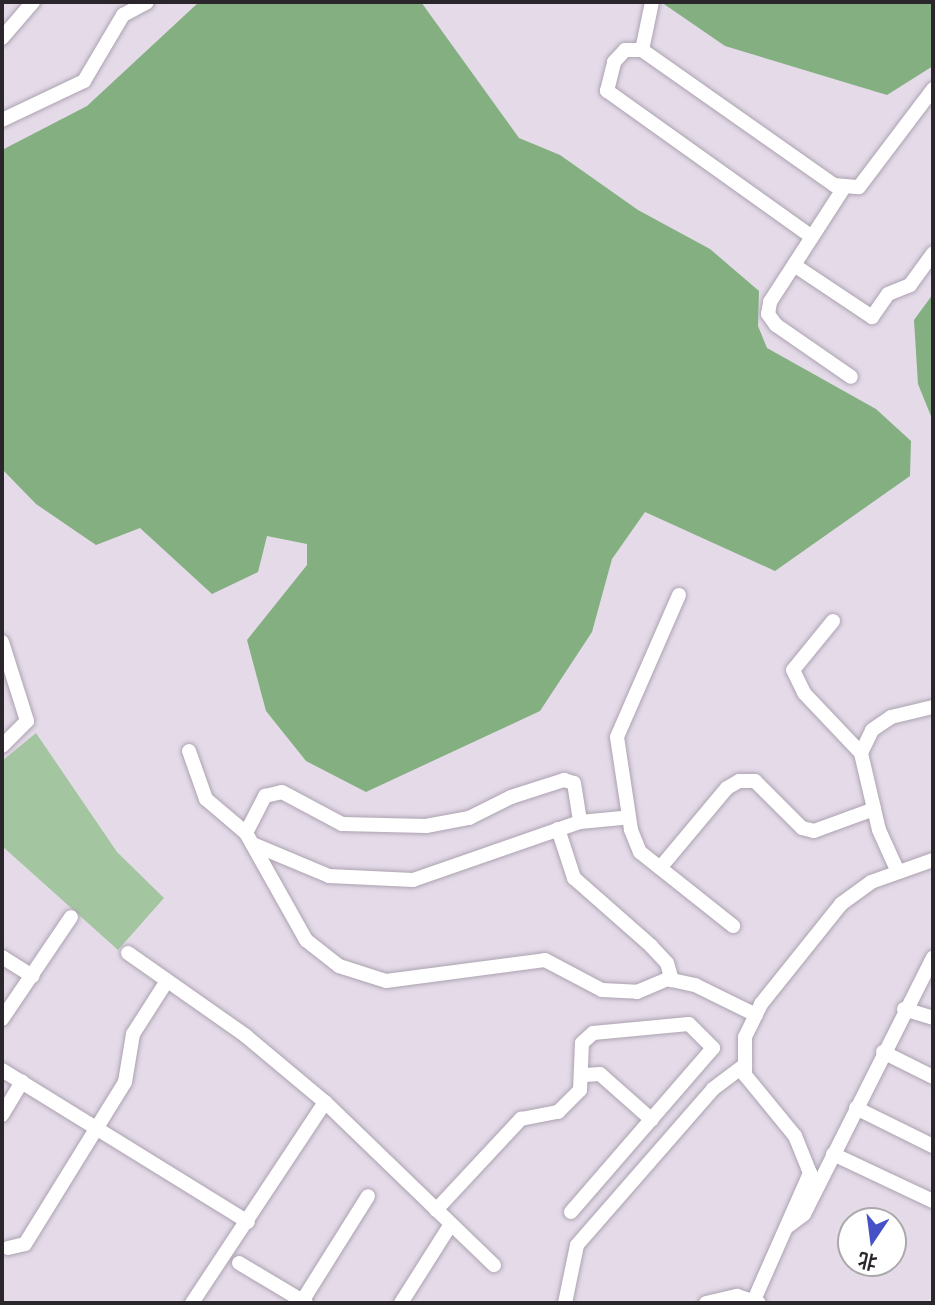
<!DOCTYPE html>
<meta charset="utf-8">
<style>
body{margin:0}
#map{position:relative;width:935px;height:1305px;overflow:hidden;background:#e4dae8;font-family:Inter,"Noto Sans SC",sans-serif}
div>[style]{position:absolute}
.green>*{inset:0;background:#a3c6a1}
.forest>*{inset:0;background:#83af81}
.roads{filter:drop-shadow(0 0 2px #aca2b0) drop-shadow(0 0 2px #aca2b0)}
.minor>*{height:14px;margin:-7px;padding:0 7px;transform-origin:7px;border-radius:7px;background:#fff}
span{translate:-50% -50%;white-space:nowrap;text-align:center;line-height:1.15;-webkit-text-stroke:5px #fff;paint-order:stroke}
.frame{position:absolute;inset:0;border:4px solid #2a262b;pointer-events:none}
.north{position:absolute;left:837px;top:1207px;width:70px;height:70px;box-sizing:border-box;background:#fff;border:2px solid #aaa8aa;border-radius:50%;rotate:193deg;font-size:19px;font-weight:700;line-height:28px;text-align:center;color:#2a262b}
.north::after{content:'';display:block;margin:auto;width:24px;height:32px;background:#4751c6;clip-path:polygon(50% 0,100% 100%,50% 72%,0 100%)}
</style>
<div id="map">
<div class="green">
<div style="clip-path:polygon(36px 733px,117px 852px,164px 898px,118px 950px,2px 846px,2px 761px)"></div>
</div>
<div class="forest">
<div style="clip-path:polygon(199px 2px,421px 2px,519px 138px,560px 155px,638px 210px,710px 249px,759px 291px,758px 326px,767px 348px,876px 409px,911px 441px,910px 476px,775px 571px,645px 512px,612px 559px,592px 632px,540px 711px,366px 792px,306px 761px,266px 711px,247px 640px,307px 565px,307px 544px,267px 536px,258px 572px,212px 594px,140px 528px,96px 545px,36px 504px,2px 469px,2px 150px,87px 106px)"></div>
<div style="clip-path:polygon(661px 2px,933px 2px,933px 66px,887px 95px,725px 46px)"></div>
<div style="clip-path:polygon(933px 294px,933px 421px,918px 384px,914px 320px)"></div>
</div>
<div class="roads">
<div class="minor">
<div style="left:2px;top:38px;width:48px;rotate:-49.3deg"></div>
<div style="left:642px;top:50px;width:49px;rotate:-78.2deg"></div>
<div style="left:2px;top:120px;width:91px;rotate:-25.4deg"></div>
<div style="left:84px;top:81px;width:77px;rotate:-59.4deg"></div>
<div style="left:123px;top:15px;width:27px;rotate:-28deg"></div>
<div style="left:845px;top:186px;width:138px;rotate:122.9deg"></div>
<div style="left:770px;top:302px;width:12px;rotate:99deg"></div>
<div style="left:768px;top:314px;width:14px;rotate:54deg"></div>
<div style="left:776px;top:325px;width:91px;rotate:34.7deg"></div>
<div style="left:812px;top:237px;width:252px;rotate:-144.5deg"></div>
<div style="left:607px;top:91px;width:30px;rotate:-76deg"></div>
<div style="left:614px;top:62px;width:16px;rotate:-47deg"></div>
<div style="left:625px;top:50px;width:17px"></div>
<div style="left:642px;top:50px;width:235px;rotate:35.1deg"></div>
<div style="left:834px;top:185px;width:25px;rotate:5deg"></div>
<div style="left:859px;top:187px;width:123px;rotate:-52.9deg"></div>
<div style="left:794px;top:265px;width:94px;rotate:33.7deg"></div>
<div style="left:872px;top:317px;width:28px;rotate:-55deg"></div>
<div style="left:888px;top:294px;width:24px;rotate:-22deg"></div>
<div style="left:910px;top:285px;width:39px;rotate:-54deg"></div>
<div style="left:679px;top:595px;width:155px;rotate:113.6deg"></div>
<div style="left:617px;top:737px;width:94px;rotate:81.4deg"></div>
<div style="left:631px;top:830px;width:24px;rotate:68deg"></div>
<div style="left:640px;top:852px;width:119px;rotate:38.5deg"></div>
<div style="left:833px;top:621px;width:63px;rotate:129.2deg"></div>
<div style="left:793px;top:670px;width:25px;rotate:64deg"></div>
<div style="left:804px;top:693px;width:83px;rotate:46.5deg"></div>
<div style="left:2px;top:642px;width:83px;rotate:72.4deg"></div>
<div style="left:27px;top:721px;width:35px;rotate:135deg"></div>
<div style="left:189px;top:751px;width:51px;rotate:70.5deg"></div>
<div style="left:206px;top:799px;width:52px;rotate:40.4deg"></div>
<div style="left:246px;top:833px;width:123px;rotate:60.7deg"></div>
<div style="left:306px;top:940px;width:42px;rotate:38.2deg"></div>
<div style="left:339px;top:966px;width:49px;rotate:17.7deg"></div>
<div style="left:386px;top:981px;width:160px;rotate:-7.5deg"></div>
<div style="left:545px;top:960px;width:64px;rotate:27.8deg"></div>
<div style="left:602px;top:990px;width:35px;rotate:3deg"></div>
<div style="left:637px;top:992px;width:33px;rotate:-23deg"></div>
<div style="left:667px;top:979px;width:29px;rotate:12deg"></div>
<div style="left:695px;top:985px;width:68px;rotate:26.2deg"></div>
<div style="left:558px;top:829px;width:52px;rotate:71.9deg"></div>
<div style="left:574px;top:878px;width:103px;rotate:41.4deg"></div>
<div style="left:651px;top:946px;width:23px;rotate:47deg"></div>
<div style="left:667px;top:963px;width:18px;rotate:74deg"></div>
<div style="left:246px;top:833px;width:42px;rotate:-62.8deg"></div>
<div style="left:265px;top:796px;width:17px;rotate:-13deg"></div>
<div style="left:282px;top:792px;width:68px;rotate:28.1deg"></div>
<div style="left:342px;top:824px;width:84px;rotate:1.4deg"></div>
<div style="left:426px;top:826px;width:44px;rotate:-10.5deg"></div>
<div style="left:469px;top:818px;width:47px;rotate:-26.6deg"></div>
<div style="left:511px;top:797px;width:56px;rotate:-17.8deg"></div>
<div style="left:564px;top:780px;width:10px;rotate:17deg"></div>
<div style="left:574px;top:783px;width:39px;rotate:81deg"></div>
<div style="left:255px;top:845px;width:80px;rotate:22.7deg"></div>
<div style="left:329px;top:876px;width:84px;rotate:2.7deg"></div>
<div style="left:413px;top:880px;width:177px;rotate:-19.2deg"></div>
<div style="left:580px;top:822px;width:42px;rotate:-5.4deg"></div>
<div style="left:660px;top:868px;width:104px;rotate:-50.1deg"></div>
<div style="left:727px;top:788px;width:14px;rotate:-30deg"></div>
<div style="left:739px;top:781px;width:16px"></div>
<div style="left:755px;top:781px;width:66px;rotate:45deg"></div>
<div style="left:802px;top:828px;width:12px;rotate:14deg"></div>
<div style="left:814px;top:831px;width:64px;rotate:-20.1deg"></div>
<div style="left:898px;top:872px;width:46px;rotate:-114.3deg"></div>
<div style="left:879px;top:830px;width:79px;rotate:-103.2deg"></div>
<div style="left:861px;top:753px;width:25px;rotate:-64deg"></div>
<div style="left:872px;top:730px;width:23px;rotate:-34deg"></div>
<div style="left:891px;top:717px;width:43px;rotate:-13.4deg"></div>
<div style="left:128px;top:953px;width:144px;rotate:35.1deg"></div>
<div style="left:246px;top:1036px;width:103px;rotate:39.9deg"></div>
<div style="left:325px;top:1102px;width:235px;rotate:44deg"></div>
<div style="left:2px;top:957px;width:36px;rotate:32deg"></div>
<div style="left:904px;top:1009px;width:30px;rotate:17deg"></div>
<div style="left:2px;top:1019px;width:123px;rotate:-55.9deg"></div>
<div style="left:883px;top:1052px;width:56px;rotate:26.6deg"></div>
<div style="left:2px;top:1070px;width:289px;rotate:31.7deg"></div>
<div style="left:585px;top:1075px;width:15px;rotate:-4deg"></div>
<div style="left:600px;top:1074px;width:69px;rotate:41.5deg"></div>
<div style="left:856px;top:1108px;width:86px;rotate:26.3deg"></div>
<div style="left:2px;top:1115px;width:39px;rotate:-59deg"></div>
<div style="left:833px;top:1154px;width:110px;rotate:25.2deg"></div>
<div style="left:436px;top:1210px;width:125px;rotate:-47deg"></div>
<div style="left:521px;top:1119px;width:38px;rotate:-11deg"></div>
<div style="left:558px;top:1112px;width:31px;rotate:-45deg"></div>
<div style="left:580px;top:1090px;width:47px;rotate:-87.6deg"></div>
<div style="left:582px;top:1043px;width:15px;rotate:-42deg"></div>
<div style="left:593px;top:1033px;width:96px;rotate:-5.4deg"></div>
<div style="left:689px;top:1024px;width:34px;rotate:45deg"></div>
<div style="left:713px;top:1048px;width:217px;rotate:130.9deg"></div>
<div style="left:787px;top:1227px;width:21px;rotate:-37deg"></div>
<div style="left:804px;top:1214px;width:287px;rotate:-63.3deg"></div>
<div style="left:8px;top:1248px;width:17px;rotate:-13deg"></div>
<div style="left:25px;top:1244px;width:190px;rotate:-58.3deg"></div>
<div style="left:125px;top:1082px;width:49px;rotate:-80.5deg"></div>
<div style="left:133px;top:1034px;width:59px;rotate:-57.4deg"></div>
<div style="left:239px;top:1263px;width:78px;rotate:30.8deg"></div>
<div style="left:754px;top:1300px;width:139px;rotate:-66.2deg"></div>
<div style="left:810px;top:1173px;width:40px;rotate:-112deg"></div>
<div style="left:795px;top:1136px;width:79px;rotate:-129.3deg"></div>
<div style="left:745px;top:1075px;width:38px;rotate:-90deg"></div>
<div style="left:745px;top:1037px;width:37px;rotate:-64deg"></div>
<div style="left:761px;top:1004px;width:128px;rotate:-51.3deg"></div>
<div style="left:841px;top:904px;width:37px;rotate:-36deg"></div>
<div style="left:871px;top:882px;width:66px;rotate:-19.5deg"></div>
<div style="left:192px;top:1303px;width:241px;rotate:-56.5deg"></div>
<div style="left:301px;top:1303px;width:126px;rotate:-57.9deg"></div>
<div style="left:401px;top:1303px;width:93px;rotate:-57.7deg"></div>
<div style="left:565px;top:1303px;width:59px;rotate:-78.3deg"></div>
<div style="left:577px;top:1245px;width:207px;rotate:-48.9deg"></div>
<div style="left:713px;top:1089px;width:40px;rotate:-37deg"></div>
<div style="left:706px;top:1303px;width:32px;rotate:-13deg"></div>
<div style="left:737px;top:1296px;width:23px;rotate:18deg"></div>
</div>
</div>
<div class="frame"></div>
<div class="north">北</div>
</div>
